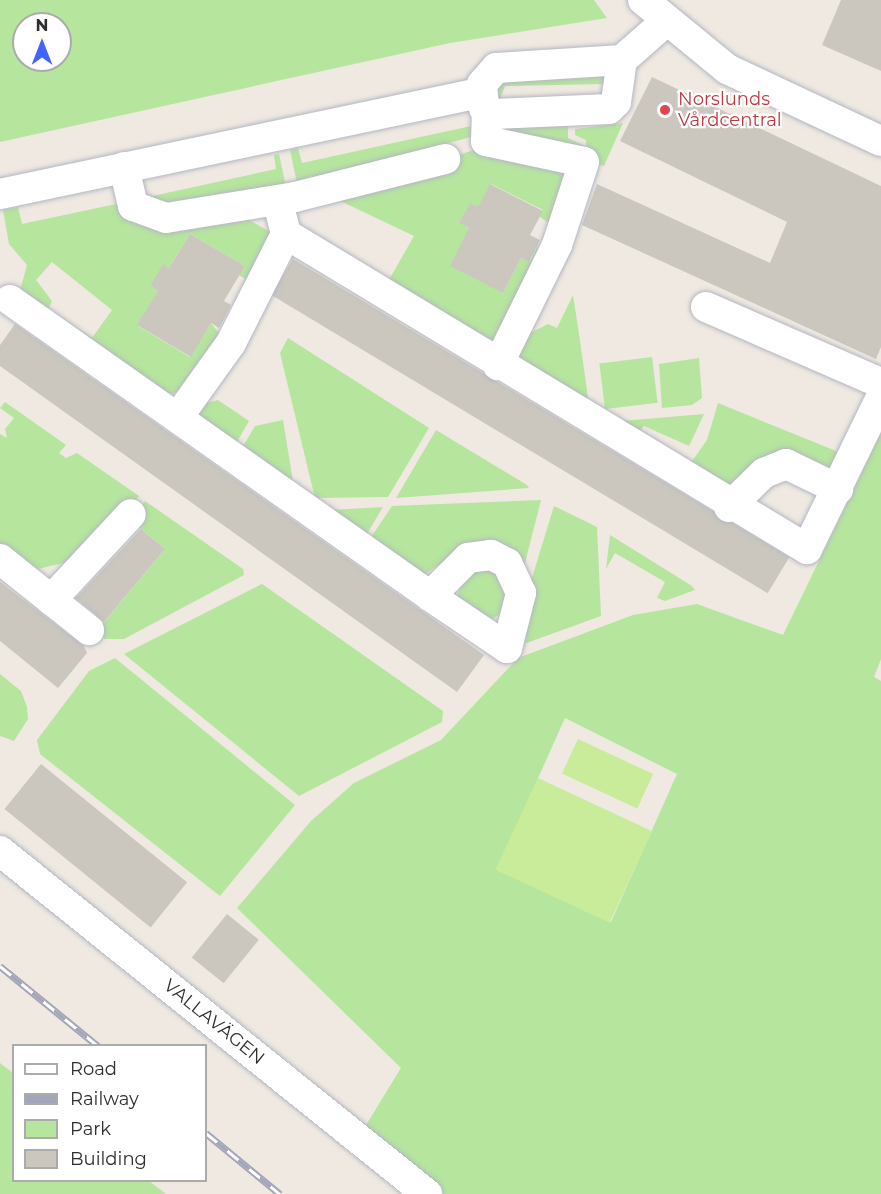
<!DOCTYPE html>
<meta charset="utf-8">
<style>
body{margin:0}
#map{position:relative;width:881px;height:1194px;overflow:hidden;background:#efe9e1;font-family:Montserrat,sans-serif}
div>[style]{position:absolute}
.green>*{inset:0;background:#b6e59e;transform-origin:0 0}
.pitch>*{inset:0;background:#c9ec9a;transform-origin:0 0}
.building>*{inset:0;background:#cbc7bf;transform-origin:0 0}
.roads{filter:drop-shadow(0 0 2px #b4b7c1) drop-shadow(0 0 2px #b4b7c1)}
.minor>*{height:30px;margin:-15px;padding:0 15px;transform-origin:15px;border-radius:15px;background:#fff}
.rail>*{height:7px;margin-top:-3.5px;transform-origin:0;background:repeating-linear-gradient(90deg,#fff 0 14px,#a3a6b8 0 28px);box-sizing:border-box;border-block:2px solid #a3a6b8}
.dots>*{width:16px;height:16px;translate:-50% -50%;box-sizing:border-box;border:3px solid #fff;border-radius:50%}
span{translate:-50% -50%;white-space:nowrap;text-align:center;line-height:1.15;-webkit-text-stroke:4.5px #fff;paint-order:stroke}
.health-label{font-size:18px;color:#be3a42}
.left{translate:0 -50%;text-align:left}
.street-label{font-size:18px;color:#2e2e2e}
.legend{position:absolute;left:12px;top:1044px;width:195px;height:138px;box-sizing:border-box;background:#fff;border:2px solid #ababab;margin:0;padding:8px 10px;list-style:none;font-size:18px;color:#2e2e2e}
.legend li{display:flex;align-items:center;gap:12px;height:30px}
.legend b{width:30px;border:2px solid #ababab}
.north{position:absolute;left:12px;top:12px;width:60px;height:60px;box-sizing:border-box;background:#fff;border:2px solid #ababab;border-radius:50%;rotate:0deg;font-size:16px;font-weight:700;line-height:24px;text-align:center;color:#2e2e2e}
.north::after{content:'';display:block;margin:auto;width:21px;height:27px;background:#4264fb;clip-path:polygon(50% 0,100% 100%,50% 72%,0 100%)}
</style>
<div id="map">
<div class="green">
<div style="clip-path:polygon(evenodd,0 0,594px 0,607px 18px,450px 43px,0 142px,0 0,24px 24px,60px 24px,60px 60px,24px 60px,24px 24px)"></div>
<div style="clip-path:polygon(603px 76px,610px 84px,598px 102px,604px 84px,505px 86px,499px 102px,492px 90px,499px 82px)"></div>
<div style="clip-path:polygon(472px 117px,475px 136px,297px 183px,290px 150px,298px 148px,302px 163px,471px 126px)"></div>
<div style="clip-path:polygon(623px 123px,604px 166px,587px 161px,586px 140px,575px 135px,575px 129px)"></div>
<div style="clip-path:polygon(568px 125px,568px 138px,582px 145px,579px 154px,502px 139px,499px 126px)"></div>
<div style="clip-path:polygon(482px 147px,566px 169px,549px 223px,540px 217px,543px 210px,491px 184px,478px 208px,470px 203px,460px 223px,469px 228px,503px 293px,521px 258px,530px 262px,537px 247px,546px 252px,496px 342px,482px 344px,385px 287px,414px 236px,334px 198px)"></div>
<div style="clip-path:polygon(279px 154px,286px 187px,165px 211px,148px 197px,276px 169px,274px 155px)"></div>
<div style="clip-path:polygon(116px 204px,122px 211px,242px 216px,274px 234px,251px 282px,239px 275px,245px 266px,190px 234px,169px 268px,163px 265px,150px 286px,158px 291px,138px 326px,190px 357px,211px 323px,224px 340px,184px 391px,161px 395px,55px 314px,92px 338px,112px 310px,52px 262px,36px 280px,52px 301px,45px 317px,18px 298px,27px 265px,9px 244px,3px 210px,18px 207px,22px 224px)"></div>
<div style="clip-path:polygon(573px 295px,579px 334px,589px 404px,513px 360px,522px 337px,548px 324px,557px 328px)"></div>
<div style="clip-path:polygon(288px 338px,429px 428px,388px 497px,315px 498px,280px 353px)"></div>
<div style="left:652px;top:357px;width:46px;height:53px;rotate:83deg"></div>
<div style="clip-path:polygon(699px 358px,702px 398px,692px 405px,662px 408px,659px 364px)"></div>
<div style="clip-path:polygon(218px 400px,249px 421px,234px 447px,198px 424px,198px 405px)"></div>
<div style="clip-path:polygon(5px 402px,66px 445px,59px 453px,66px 458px,77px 453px,139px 496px,112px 530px,71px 561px,34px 570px,0 552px,0 434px,7px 438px,5px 429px,14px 418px,0 408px)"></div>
<div style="clip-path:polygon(718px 403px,836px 451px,845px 463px,834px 479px,752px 471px,721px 491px,690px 464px,707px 440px)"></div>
<div style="clip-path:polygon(704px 414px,689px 446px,644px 426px,633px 442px,622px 421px)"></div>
<div style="clip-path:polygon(283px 420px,295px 494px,239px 453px,255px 426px)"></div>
<div style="clip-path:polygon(436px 430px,527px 485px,529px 488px,396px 498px)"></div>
<div style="clip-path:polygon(evenodd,881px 433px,881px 659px,874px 677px,881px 681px,881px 1194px,441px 1194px,363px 1130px,401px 1068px,237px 908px,311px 821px,354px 783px,441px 740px,518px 658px,633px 615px,697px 604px,783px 635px,881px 433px,565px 718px,677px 774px,611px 922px,497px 870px,565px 718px)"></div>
<div style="clip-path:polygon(541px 500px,523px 571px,456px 554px,423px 575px,365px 546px,392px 506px)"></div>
<div style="clip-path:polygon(145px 501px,243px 569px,244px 575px,124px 639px,105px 639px,99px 634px,101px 626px,165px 549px,132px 521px)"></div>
<div style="clip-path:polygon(554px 506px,597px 527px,601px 616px,521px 645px,513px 640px)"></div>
<div style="clip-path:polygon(383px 507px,362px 542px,314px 511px)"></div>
<div style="clip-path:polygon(610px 535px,692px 586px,695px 590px,665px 601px,657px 598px,665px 582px,615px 553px,606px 569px)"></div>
<div style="clip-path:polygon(466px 569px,505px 570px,506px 611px,490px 620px,457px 598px)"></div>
<div style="clip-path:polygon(262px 584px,443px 711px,442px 722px,299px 796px,124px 654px)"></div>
<div style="clip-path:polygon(115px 658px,295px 805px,220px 896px,40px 754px,37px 740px,89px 671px)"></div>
<div style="clip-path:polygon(0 674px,21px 691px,27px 707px,28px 719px,14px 741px,0 736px)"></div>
<div style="clip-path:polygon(0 1063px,13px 1073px,14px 1180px,149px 1181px,166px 1194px,0 1194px)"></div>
</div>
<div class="pitch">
<div style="left:578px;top:739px;width:83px;height:38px;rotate:25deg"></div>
<div style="left:538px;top:778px;width:126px;height:101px;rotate:25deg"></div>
</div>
<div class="building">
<div style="clip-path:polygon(841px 0,881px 0,881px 71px,822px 45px)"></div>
<div style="clip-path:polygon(652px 77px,881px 186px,881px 347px,876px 359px,582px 225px,597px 184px,770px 263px,787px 222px,620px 141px)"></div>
<div style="clip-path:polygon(490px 184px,543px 211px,530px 235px,540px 240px,529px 262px,521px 258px,503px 293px,450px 266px,469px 228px,459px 223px,470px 203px,478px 207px)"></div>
<div style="clip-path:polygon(190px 234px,245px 266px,224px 301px,231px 305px,219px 328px,211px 323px,191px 357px,137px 325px,158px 291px,150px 286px,163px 264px,169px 268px)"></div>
<div style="left:293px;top:259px;width:579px;height:42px;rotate:31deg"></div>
<div style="clip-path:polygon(15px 324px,484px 655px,457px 692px,0 366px,0 345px)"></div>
<div style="clip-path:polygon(141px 529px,165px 549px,104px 622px,76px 598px)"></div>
<div style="clip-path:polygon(0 582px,84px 646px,87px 653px,58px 688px,0 641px)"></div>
<div style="left:41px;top:764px;width:188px;height:58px;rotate:39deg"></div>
<div style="left:227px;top:914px;width:41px;height:56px;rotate:39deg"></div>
</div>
<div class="roads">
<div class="minor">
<div style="left:643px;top:0;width:109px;rotate:39.4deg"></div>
<div style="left:727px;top:69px;width:170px;rotate:25.1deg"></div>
<div style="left:622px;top:60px;width:126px;rotate:176.4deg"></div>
<div style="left:496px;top:68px;width:21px;rotate:131deg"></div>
<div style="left:482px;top:84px;width:24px;rotate:85deg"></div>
<div style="left:484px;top:108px;width:12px;rotate:31deg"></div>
<div style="left:494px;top:114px;width:115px;rotate:-2.5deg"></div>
<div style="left:609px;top:109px;width:10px;rotate:-45deg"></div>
<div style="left:616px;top:102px;width:42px;rotate:-81.9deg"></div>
<div style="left:622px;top:60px;width:57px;rotate:-41.5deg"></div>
<div style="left:487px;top:112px;width:29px;rotate:92deg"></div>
<div style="left:486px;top:141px;width:100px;rotate:12.1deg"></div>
<div style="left:584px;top:162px;width:87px;rotate:108deg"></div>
<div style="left:557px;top:245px;width:134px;rotate:116.2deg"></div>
<div style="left:124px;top:167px;width:40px;rotate:77deg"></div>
<div style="left:133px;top:206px;width:35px;rotate:20deg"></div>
<div style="left:166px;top:218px;width:131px;rotate:-9.2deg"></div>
<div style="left:295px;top:197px;width:155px;rotate:-14.2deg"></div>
<div style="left:0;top:194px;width:491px;rotate:-11.9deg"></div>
<div style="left:286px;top:234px;width:609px;rotate:31.16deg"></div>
<div style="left:807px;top:549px;width:169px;rotate:-64deg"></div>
<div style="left:10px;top:300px;width:514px;rotate:35.17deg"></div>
<div style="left:430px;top:596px;width:93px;rotate:34deg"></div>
<div style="left:507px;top:648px;width:57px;rotate:-75.7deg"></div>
<div style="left:521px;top:593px;width:33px;rotate:-115deg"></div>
<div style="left:507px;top:563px;width:18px;rotate:-153deg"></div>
<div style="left:491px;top:555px;width:23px;rotate:173deg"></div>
<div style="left:468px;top:558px;width:54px;rotate:135deg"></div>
<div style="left:706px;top:307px;width:191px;rotate:23.5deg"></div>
<div style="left:178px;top:417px;width:91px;rotate:-54.4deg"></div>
<div style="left:231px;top:343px;width:122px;rotate:-63.2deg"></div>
<div style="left:286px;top:234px;width:21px;rotate:-104deg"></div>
<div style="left:729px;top:507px;width:49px;rotate:-44.2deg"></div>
<div style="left:764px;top:473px;width:24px;rotate:-22deg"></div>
<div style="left:786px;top:464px;width:58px;rotate:25.7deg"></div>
<div style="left:0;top:559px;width:114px;rotate:38.6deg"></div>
<div style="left:51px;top:600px;width:117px;rotate:-47.1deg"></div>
<div style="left:0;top:851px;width:548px;rotate:38.77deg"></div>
</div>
</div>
<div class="rail">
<div style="left:0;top:966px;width:127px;rotate:39.2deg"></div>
<div style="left:206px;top:1133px;width:96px;rotate:39.5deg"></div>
</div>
<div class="dots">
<div style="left:665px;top:110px;background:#e0444e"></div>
</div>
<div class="health-label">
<span class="left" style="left:678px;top:110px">Norslunds<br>Vårdcentral</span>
</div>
<div class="street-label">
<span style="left:214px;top:1022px;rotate:39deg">VALLAVÄGEN</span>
</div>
<ul class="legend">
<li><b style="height:8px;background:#fff"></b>Road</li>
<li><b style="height:8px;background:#a3a6b8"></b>Railway</li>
<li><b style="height:16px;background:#b6e59e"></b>Park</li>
<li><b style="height:16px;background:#cbc7bf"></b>Building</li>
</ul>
<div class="north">N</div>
</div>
